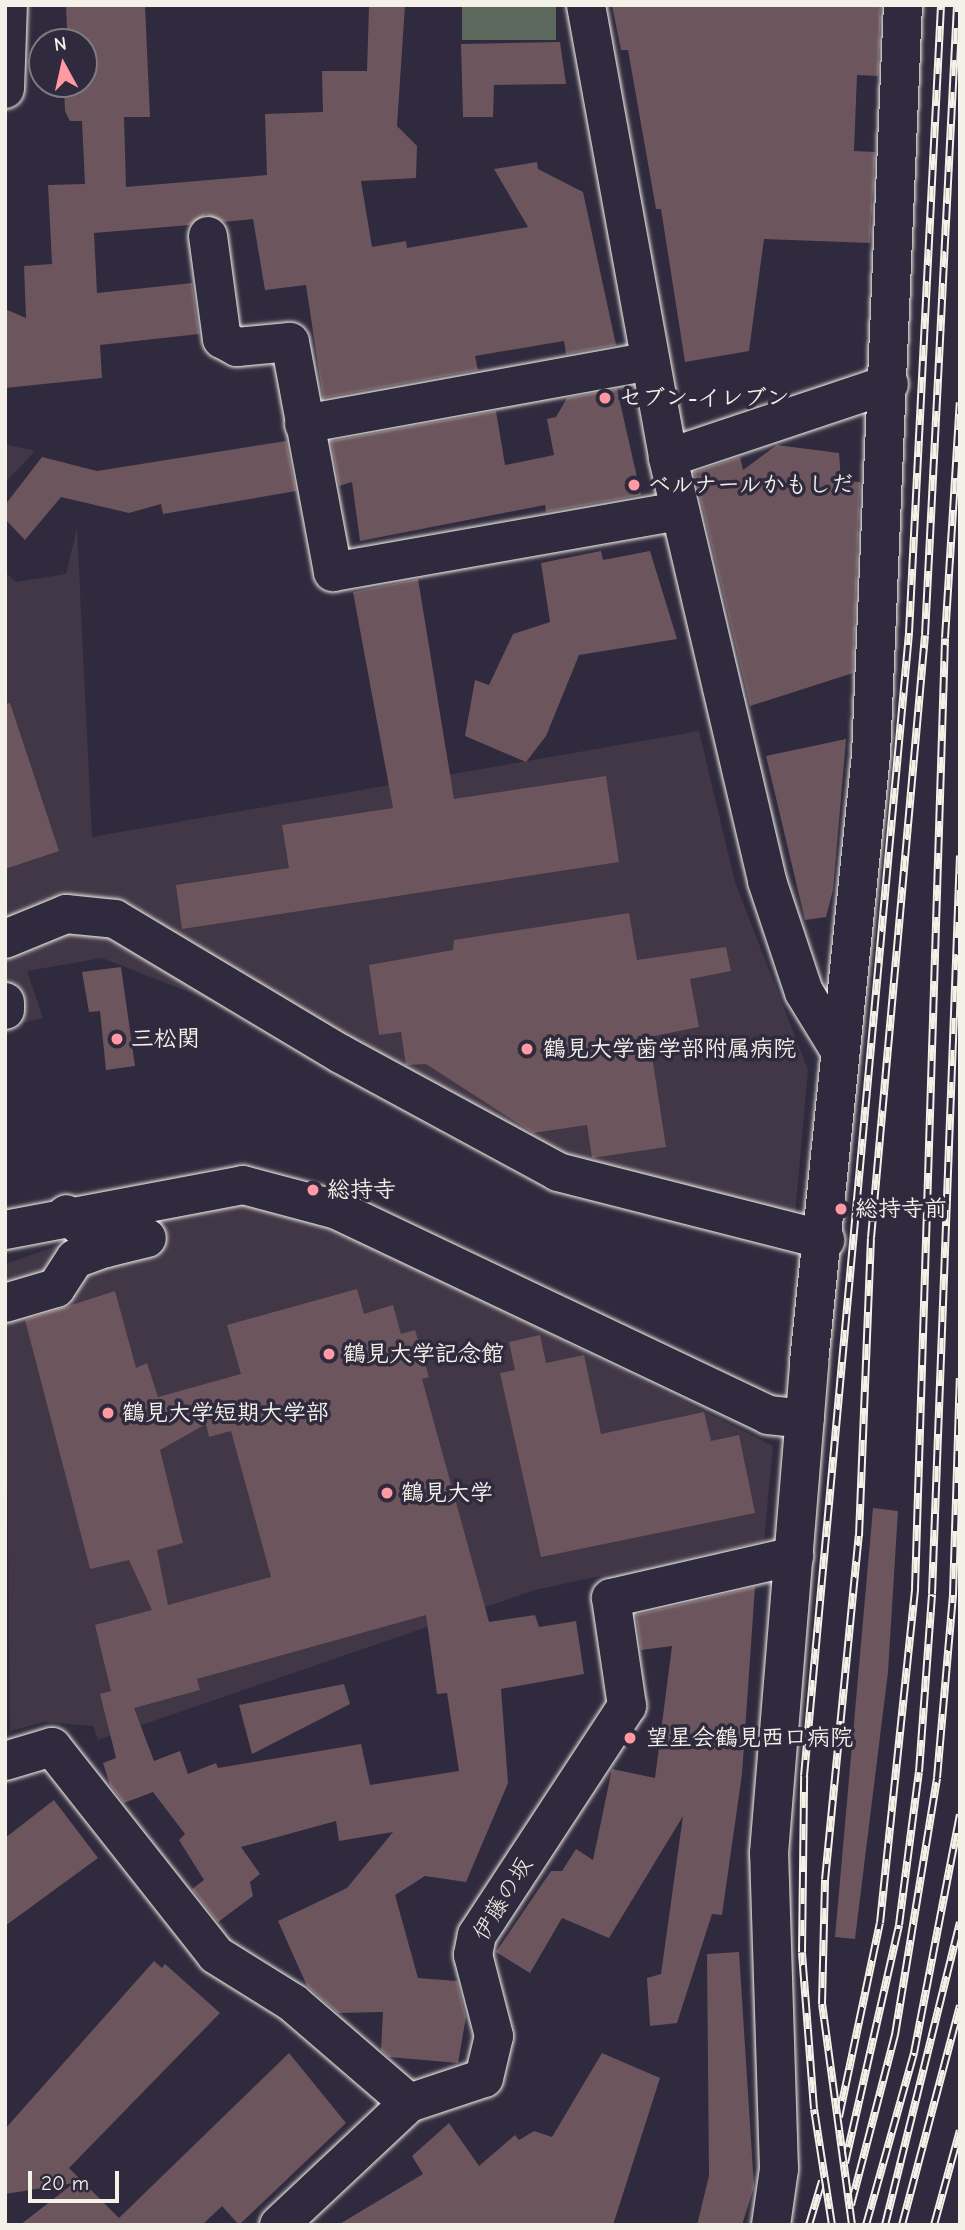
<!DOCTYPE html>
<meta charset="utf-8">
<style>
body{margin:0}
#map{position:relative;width:965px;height:2230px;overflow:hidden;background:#2f2a3d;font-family:"Comic Neue","Klee One",sans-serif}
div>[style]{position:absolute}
.built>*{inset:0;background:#413746}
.green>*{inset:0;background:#5c685c;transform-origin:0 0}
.building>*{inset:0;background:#6c555c}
.roads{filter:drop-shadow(0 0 2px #f4f1e8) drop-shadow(0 0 2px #f4f1e8)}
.minor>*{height:38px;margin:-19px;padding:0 19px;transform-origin:19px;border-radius:19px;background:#2f2a3d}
.rail>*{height:8px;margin-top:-4px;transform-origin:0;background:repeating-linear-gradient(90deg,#2f2a3d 0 16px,#f4f1e8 0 32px);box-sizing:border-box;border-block:2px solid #f4f1e8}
.dots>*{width:19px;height:19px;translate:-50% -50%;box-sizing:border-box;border:4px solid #2f2a3d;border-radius:50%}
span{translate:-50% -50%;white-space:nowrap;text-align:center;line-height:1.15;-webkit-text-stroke:7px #2f2a3d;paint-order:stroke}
.poi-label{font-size:23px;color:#f4f1e8;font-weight:700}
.left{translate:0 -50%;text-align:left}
.street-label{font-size:23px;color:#f4f1e8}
.frame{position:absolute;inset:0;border:7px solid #f4f1e8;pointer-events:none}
.north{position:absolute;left:28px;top:28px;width:70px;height:70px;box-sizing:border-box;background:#2f2a3d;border:2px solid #7e7a81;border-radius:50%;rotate:352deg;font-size:19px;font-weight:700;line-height:28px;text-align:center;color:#f4f1e8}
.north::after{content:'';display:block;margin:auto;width:24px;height:32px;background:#ff9aa2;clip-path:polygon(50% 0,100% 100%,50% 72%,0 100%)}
.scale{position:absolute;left:28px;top:2171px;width:91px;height:32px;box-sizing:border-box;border:4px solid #f4f1e8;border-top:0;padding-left:9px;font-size:21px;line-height:24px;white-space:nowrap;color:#f4f1e8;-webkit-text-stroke:5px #2f2a3d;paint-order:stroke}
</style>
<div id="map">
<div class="built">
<div style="clip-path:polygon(5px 444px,35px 451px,5px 483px)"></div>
<div style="clip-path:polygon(77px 528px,92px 837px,699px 731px,735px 882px,808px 1070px,792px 1248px,693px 1226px,260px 1020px,102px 958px,27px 971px,43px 1018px,5px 1027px,5px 572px,16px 582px,66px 574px)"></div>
<div style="clip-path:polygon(226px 1197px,325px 1221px,773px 1446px,764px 1541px,535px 1590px,98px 1740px,93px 1726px,44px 1722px,10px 1731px,5px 1264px,99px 1231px)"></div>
</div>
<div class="green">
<div style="left:462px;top:5px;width:94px;height:35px"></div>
</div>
<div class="building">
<div style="clip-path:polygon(66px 5px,145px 5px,150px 117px,124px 117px,126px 187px,267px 175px,265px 114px,323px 112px,322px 71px,367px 71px,369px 5px,405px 5px,397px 126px,417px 146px,416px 178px,361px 181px,372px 247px,406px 241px,407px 248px,528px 227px,494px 169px,537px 162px,538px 169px,583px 192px,616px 345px,566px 354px,564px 341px,475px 356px,478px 370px,323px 398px,306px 285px,265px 290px,253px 219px,224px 222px,206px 214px,190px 225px,94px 233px,97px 293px,192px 283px,199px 334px,100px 345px,102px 378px,5px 388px,5px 309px,26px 318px,24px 266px,52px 264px,48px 185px,85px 184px,82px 121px,70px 121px,65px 111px,64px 84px,84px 84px,84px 42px,73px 42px,73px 30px,67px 30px)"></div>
<div style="clip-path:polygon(612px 5px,881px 5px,878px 76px,857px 75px,854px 151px,875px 152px,870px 243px,764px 239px,749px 351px,685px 362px,661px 209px,656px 209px,628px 50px,621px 50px)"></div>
<div style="clip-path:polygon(560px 42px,566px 84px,494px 85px,493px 117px,463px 117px,461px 44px)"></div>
<div style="clip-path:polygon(617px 389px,641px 495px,546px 512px,545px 505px,360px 541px,352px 482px,339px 486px,331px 441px,496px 411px,505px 465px,554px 455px,547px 419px,556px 417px,567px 398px)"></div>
<div style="clip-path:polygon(286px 441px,296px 491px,163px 514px,161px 504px,129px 513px,61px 497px,25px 540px,5px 519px,5px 505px,42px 457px,97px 471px)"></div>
<div style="clip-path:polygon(777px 445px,839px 453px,841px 481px,860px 482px,853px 673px,750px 706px,694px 472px,740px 457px,743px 470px)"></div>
<div style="clip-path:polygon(601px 551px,603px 560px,650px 551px,677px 639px,579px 655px,546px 736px,526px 762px,465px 736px,475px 680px,489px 685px,513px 634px,550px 622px,541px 563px)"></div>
<div style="clip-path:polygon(418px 579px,454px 799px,606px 776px,619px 862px,182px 929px,176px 885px,289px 868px,282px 825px,393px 808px,353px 592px)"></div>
<div style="clip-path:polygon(10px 703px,59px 851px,5px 869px,5px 704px)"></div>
<div style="clip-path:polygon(846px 739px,833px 890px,826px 917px,805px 920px,766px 756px)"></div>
<div style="clip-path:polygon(629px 913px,637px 960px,726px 947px,731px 971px,690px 979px,699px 1027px,649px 1037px,666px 1147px,592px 1158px,587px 1125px,533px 1133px,426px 1064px,406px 1065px,401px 1032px,379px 1035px,369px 965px,453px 950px,454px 940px)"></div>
<div style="clip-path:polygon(121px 967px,135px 1066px,106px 1070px,100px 1011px,89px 1012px,82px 972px)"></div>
<div style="clip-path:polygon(evenodd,357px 1289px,364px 1314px,393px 1305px,401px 1334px,415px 1330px,429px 1377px,422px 1379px,489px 1622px,535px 1615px,539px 1627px,576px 1621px,584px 1674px,501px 1689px,508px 1783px,466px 1882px,425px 1876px,395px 1895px,418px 1978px,457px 1981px,466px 2017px,458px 2063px,389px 2057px,381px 2050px,383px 2012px,338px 2013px,307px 1986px,278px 1921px,347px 1888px,393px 1832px,339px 1841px,336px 1821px,241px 1847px,260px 1874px,250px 1882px,253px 1896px,218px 1922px,192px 1889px,204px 1880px,179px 1840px,185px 1834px,153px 1792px,124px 1803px,110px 1785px,103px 1763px,116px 1758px,100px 1694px,111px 1691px,95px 1625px,152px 1610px,129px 1560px,90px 1569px,25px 1320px,115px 1291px,136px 1368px,147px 1363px,158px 1397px,241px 1374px,227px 1325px,357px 1289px,206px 1424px,209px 1437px,231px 1431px,271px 1577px,168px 1605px,157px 1550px,183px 1543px,160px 1450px,206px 1424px,357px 1289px,426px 1615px,437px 1694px,447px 1693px,459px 1771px,370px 1785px,361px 1744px,218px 1768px,216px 1763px,188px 1774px,180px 1751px,154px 1761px,134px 1708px,200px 1690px,197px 1679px,426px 1615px)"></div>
<div style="clip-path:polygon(540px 1335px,546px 1363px,584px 1355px,601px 1434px,704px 1412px,711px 1441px,739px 1435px,755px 1513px,541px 1557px,500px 1373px,515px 1370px,509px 1342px)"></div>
<div style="clip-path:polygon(873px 1508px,898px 1511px,888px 1672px,855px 1939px,835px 1937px)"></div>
<div style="clip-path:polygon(755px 1587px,742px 1774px,722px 1915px,712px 1914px,677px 2023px,650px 2026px,647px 1978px,661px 1974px,683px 1816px,609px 1938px,562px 1918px,530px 1973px,496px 1952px,551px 1871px,562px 1871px,576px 1849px,593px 1860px,612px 1769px,655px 1778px,672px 1646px,641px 1650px,636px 1615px)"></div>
<div style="clip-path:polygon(344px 1684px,350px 1704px,252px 1754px,239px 1705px)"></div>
<div style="clip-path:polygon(54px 1800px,98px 1858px,5px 1926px,5px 1838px)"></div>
<div style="clip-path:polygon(739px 1952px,754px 2187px,742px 2225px,697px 2225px,709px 2176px,707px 1954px)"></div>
<div style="clip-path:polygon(154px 1961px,162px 1968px,165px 1964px,220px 2013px,69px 2168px,119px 2218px,289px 2053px,346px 2123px,239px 2225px,222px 2206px,202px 2225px,20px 2225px,74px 2183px,5px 2194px,5px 2129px)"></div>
<div style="clip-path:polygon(602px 2053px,660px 2078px,613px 2225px,338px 2225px,423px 2174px,412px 2156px,449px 2123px,479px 2166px,515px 2135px,519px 2140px,534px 2131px,552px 2137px)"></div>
</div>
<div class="roads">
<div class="minor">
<div style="left:586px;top:5px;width:460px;rotate:79.7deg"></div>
<div style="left:668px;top:458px;width:434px;rotate:76.8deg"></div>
<div style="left:767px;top:881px;width:117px;rotate:71.6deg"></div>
<div style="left:804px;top:992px;width:69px;rotate:58.6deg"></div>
<div style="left:5px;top:89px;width:84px;rotate:-88deg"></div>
<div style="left:208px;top:236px;width:104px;rotate:82.3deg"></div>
<div style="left:222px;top:339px;width:17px;rotate:28deg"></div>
<div style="left:237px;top:347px;width:53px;rotate:-5.4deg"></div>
<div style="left:290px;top:342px;width:234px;rotate:79.4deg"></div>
<div style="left:333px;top:572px;width:351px;rotate:-10deg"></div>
<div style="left:304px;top:424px;width:351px;rotate:-10.3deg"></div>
<div style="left:668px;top:458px;width:233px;rotate:-18.5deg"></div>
<div style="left:5px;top:939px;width:66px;rotate:-22.3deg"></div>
<div style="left:66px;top:914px;width:49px;rotate:5.8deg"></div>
<div style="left:115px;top:919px;width:263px;rotate:30.9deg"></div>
<div style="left:341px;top:1054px;width:247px;rotate:28.5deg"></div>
<div style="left:558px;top:1172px;width:276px;rotate:14.3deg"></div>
<div style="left:5px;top:1002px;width:8px;rotate:90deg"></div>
<div style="left:5px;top:1230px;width:242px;rotate:-10.7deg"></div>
<div style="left:243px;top:1185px;width:97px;rotate:14.9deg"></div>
<div style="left:337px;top:1210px;width:477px;rotate:25.4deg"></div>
<div style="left:768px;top:1415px;width:37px;rotate:6deg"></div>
<div style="left:106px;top:1248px;width:42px;rotate:-13.7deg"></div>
<div style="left:5px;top:1303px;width:53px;rotate:-16.4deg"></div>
<div style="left:56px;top:1288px;width:35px;rotate:-57deg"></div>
<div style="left:75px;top:1259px;width:33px;rotate:-20deg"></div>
<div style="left:106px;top:1248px;width:52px;rotate:-139.6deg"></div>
<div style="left:5px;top:1761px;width:49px;rotate:-16.6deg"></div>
<div style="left:52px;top:1747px;width:265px;rotate:51.7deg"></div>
<div style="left:216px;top:1955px;width:91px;rotate:31.9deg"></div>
<div style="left:293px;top:2003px;width:153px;rotate:40.8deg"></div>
<div style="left:279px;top:2225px;width:178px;rotate:-43.2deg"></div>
<div style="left:409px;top:2103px;width:79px;rotate:-18.4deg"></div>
<div style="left:484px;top:2078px;width:43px;rotate:-76.6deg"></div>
<div style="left:494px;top:2036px;width:84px;rotate:-104.5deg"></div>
<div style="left:473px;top:1955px;width:20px;rotate:-79deg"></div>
<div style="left:477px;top:1935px;width:274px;rotate:-56.8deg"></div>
<div style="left:627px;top:1706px;width:109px;rotate:-98.4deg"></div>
<div style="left:611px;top:1598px;width:188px;rotate:-12.9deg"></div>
<div style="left:771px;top:2225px;width:57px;rotate:-81.9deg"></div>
<div style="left:779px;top:2169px;width:316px;rotate:-91.8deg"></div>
<div style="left:769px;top:1853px;width:493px;rotate:-85.3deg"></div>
<div style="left:809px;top:1362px;width:610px;rotate:-84.17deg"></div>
<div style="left:871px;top:755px;width:751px;rotate:-87.56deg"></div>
</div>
</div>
<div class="rail">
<div style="left:839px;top:2117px;width:198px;rotate:-78.1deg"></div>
<div style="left:880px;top:1923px;width:336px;rotate:-84deg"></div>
<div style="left:915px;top:1589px;width:951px;rotate:-88.19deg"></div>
<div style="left:945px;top:638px;width:236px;rotate:-86.4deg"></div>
<div style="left:845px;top:2163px;width:244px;rotate:-77.2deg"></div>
<div style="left:899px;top:1925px;width:154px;rotate:-82.6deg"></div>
<div style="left:919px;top:1772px;width:178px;rotate:-85.8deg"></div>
<div style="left:932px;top:1594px;width:739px;rotate:-87.83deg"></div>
<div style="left:851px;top:2205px;width:176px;rotate:-75.5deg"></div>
<div style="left:895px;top:2035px;width:260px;rotate:-80.7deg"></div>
<div style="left:937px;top:1778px;width:184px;rotate:-85deg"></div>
<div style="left:953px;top:1595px;width:217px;rotate:-88.2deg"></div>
<div style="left:809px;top:2225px;width:46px;rotate:-73.5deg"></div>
<div style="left:832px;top:2225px;width:117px;rotate:-98.8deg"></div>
<div style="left:814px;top:2109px;width:157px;rotate:-94.4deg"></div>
<div style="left:802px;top:1952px;width:176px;rotate:-89.3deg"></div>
<div style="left:804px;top:1776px;width:1148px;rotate:-84.75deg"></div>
<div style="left:909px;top:633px;width:629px;rotate:-87.08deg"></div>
<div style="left:852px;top:2225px;width:223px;rotate:-97.7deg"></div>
<div style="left:822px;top:2004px;width:124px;rotate:-88.6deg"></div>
<div style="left:825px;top:1880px;width:346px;rotate:-84.4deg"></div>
<div style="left:859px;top:1536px;width:298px;rotate:-87.7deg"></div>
<div style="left:871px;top:1238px;width:605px;rotate:-84.88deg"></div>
<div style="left:925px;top:635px;width:631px;rotate:-87.09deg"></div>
<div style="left:866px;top:2225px;width:179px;rotate:-74.4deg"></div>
<div style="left:914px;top:2053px;width:243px;rotate:-79.1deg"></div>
<div style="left:885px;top:2225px;width:312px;rotate:-76.1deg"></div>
<div style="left:902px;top:2225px;width:227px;rotate:-75.2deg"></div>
<div style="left:934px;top:2225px;width:98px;rotate:-74.7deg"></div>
</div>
<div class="dots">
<div style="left:605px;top:398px;background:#ff9aa2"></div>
<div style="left:634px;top:485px;background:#ff9aa2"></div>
<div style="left:117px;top:1039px;background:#ff9aa2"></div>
<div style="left:527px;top:1049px;background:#ff9aa2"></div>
<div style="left:313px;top:1190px;background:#ff9aa2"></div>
<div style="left:841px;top:1209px;background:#ff9aa2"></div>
<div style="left:329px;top:1354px;background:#ff9aa2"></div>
<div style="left:108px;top:1413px;background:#ff9aa2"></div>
<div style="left:387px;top:1493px;background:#ff9aa2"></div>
<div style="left:630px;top:1738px;background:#ff9aa2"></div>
</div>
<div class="poi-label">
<span class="left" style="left:619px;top:398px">セブン-イレブン</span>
<span class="left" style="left:648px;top:485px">ベルナールかもしだ</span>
<span class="left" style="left:131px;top:1039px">三松関</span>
<span class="left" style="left:543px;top:1049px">鶴見大学歯学部附属病院</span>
<span class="left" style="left:327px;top:1190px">総持寺</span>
<span class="left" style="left:855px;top:1209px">総持寺前</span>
<span class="left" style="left:343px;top:1354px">鶴見大学記念館</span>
<span class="left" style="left:122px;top:1413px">鶴見大学短期大学部</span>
<span class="left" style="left:401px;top:1493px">鶴見大学</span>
<span class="left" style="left:646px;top:1738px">望星会鶴見西口病院</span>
</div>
<div class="street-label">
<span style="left:503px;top:1899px;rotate:-59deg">伊藤の坂</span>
</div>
<div class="frame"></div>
<div class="north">N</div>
<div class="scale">20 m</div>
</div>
